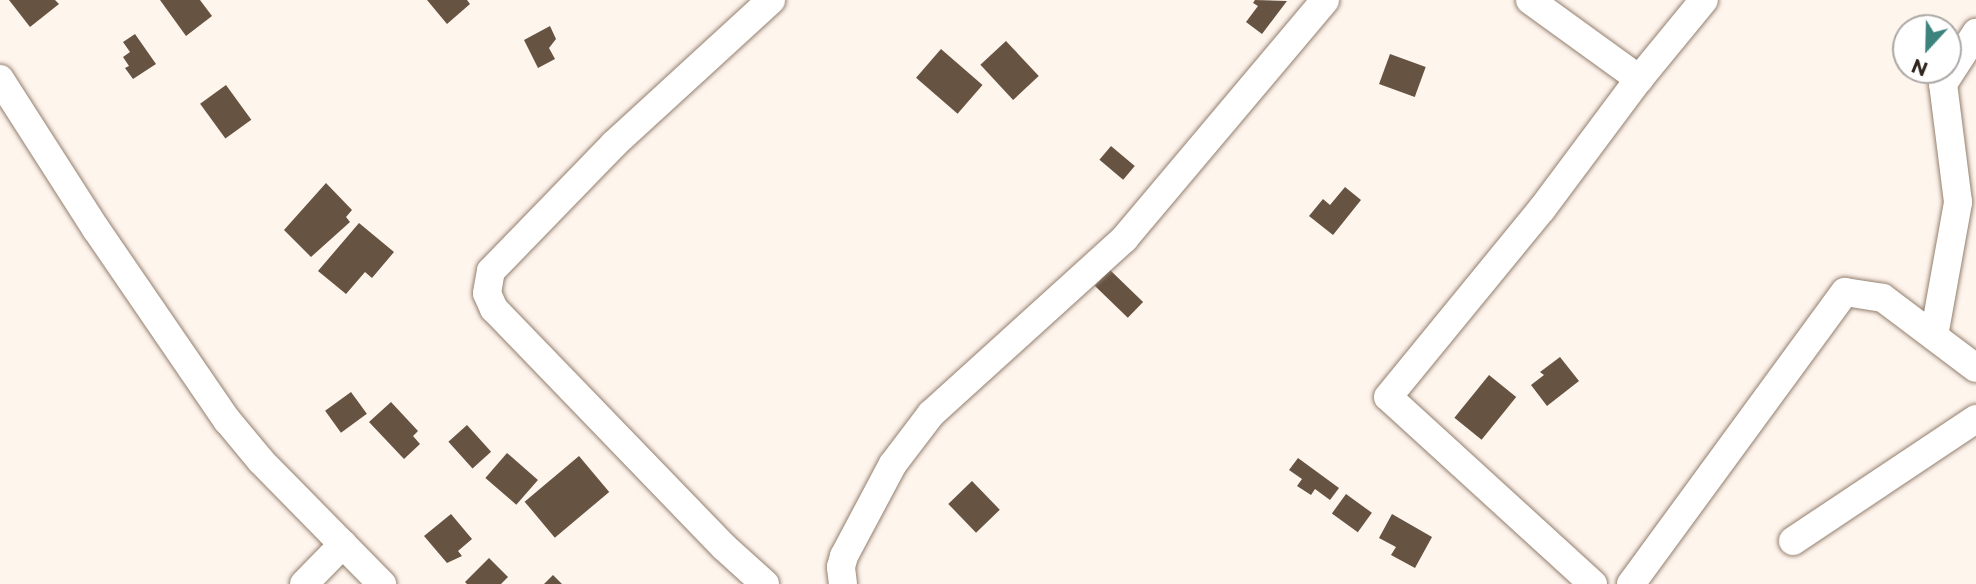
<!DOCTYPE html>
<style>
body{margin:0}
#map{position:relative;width:1976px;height:584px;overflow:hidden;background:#fef5ed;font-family:Montserrat,sans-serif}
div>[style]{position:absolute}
.building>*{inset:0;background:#665342;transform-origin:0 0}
.roads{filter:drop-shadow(0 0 2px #937f6d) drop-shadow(0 0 2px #937f6d)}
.minor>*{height:28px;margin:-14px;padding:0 14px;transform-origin:14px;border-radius:14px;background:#fff}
span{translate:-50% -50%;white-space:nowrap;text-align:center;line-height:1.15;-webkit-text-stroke:7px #fff;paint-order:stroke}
.north{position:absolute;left:1892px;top:14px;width:70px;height:70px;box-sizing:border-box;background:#fff;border:2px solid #aca8a5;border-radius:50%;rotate:202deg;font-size:19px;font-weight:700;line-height:28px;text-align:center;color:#2f261f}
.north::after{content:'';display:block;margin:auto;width:24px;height:32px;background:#3c837d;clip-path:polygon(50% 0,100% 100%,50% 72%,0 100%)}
</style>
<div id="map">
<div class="building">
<div style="clip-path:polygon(9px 0,55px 0,59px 4px,30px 27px)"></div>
<div style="clip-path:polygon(160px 0,200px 0,212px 16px,186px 36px)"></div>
<div style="clip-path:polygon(427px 0,467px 0,470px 4px,447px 24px)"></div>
<div style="clip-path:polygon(1255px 0,1287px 1px,1262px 34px,1246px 22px,1258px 6px,1253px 3px)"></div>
<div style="clip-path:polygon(550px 26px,556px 39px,549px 48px,555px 59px,538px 68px,524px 40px)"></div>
<div style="clip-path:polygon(135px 34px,156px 64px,133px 79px,125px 68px,129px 66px,123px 57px,130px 52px,123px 42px)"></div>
<div style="left:1006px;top:41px;width:48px;height:35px;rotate:47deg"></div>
<div style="left:941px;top:49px;width:55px;height:38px;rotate:41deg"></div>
<div style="left:1390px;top:54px;width:38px;height:32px;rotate:20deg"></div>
<div style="left:226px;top:85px;width:43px;height:32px;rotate:54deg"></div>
<div style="left:1111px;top:146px;width:31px;height:18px;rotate:40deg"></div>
<div style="clip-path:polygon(326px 183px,352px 210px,346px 217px,350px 222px,311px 257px,284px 230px)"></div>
<div style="clip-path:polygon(1345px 187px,1361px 200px,1333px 235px,1309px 216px,1323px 199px,1330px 205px)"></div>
<div style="clip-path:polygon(359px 223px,394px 252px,372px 278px,365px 272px,346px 294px,318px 271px)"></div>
<div style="left:1110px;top:270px;width:46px;height:22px;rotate:44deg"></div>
<div style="clip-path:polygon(1560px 357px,1579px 381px,1547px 406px,1531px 385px,1544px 375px,1540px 372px)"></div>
<div style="left:1489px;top:375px;width:35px;height:55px;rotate:39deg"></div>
<div style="left:351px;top:392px;width:27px;height:32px;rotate:54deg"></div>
<div style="clip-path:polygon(391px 402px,418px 431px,413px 436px,420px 444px,404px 459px,369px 422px)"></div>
<div style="left:467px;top:425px;width:36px;height:25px;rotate:48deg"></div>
<div style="left:507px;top:453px;width:41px;height:33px;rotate:41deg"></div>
<div style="left:579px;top:456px;width:47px;height:71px;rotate:50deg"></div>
<div style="clip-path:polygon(1298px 458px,1339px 488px,1330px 500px,1315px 489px,1311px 495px,1297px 486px,1302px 479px,1289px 470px)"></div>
<div style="left:972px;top:481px;width:40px;height:33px;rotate:46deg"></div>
<div style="left:1346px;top:494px;width:32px;height:24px;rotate:36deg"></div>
<div style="clip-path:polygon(451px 514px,472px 539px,458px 551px,462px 556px,447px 563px,424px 536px)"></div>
<div style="clip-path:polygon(1392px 514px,1432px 537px,1415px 568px,1391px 555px,1396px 547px,1379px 538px)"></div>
<div style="clip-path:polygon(489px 558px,508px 577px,501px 584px,467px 584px,465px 582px)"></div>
<div style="clip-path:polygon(553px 575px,562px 584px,544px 584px)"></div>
</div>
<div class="roads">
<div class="minor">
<div style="left:1530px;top:0;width:135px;rotate:35.9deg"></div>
<div style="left:0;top:79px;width:178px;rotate:57.4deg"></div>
<div style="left:96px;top:229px;width:232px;rotate:55.6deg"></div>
<div style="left:227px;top:420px;width:53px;rotate:50.3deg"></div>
<div style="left:261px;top:461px;width:173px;rotate:45.5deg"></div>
<div style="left:1934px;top:336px;width:136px;rotate:-79.8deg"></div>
<div style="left:1958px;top:202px;width:119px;rotate:-97.2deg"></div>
<div style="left:1943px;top:84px;width:61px;rotate:-57.1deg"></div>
<div style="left:1793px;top:541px;width:220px;rotate:-33.7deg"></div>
<div style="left:304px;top:584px;width:56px;rotate:-45.7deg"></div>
<div style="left:765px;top:584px;width:55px;rotate:-137.9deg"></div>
<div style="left:724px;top:547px;width:331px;rotate:-134deg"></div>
<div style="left:494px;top:309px;width:17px;rotate:-114deg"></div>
<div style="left:487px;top:293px;width:22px;rotate:-80deg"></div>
<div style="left:491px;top:271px;width:177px;rotate:-45.9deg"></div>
<div style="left:614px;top:144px;width:213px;rotate:-42.5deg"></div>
<div style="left:843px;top:584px;width:17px;rotate:-97deg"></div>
<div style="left:841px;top:567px;width:11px;rotate:-75deg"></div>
<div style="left:844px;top:556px;width:104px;rotate:-62deg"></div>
<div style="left:893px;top:464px;width:63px;rotate:-52.8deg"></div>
<div style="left:931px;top:414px;width:261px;rotate:-42.2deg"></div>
<div style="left:1124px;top:239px;width:312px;rotate:-49.9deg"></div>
<div style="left:1593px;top:584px;width:277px;rotate:-137.6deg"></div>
<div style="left:1388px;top:397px;width:243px;rotate:-50.7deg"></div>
<div style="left:1542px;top:209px;width:162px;rotate:-53.3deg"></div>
<div style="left:1639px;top:79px;width:102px;rotate:-50.6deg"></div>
<div style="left:1631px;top:584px;width:362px;rotate:-53.8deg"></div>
<div style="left:1845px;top:292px;width:38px;rotate:9deg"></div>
<div style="left:1883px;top:298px;width:116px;rotate:37deg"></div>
</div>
</div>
<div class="north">N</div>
</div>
